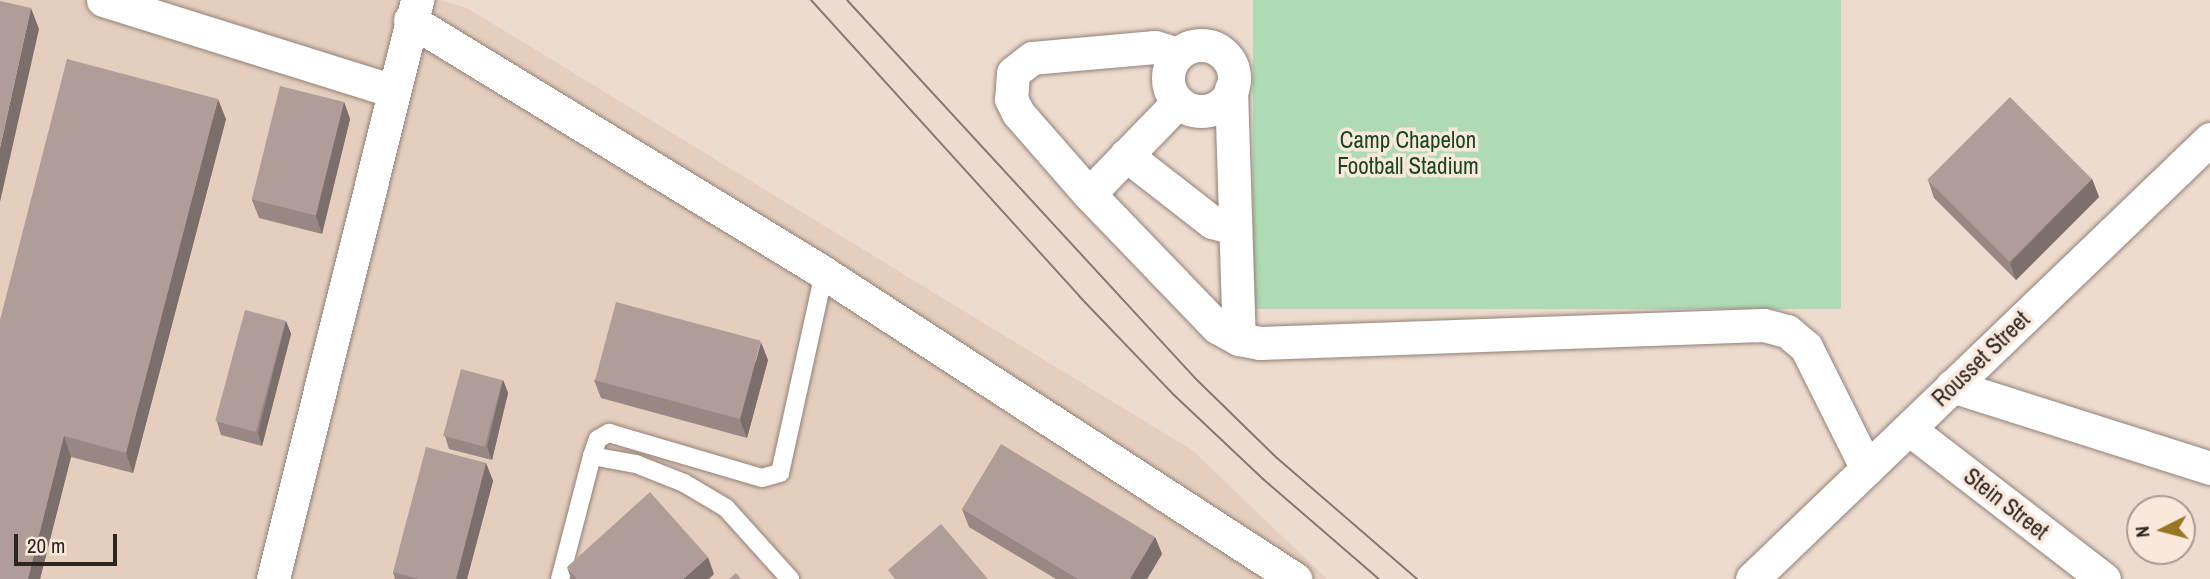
<!DOCTYPE html>
<style>
body{margin:0}
#map{position:relative;width:2210px;height:579px;overflow:hidden;background:#eddbcf;font-family:"Archivo Narrow",sans-serif}
div>[style]{position:absolute}
.built>*{inset:0;background:#e5cebe}
.green>*{inset:0;background:#aedab5;transform-origin:0 0}
.roads{filter:drop-shadow(0 0 2px #918177) drop-shadow(0 0 2px #918177)}
.lane>*{height:18px;margin:-9px;padding:0 9px;transform-origin:9px;border-radius:9px;background:#fff}
.street>*{height:33px;margin:-16.5px;padding:0 16.5px;transform-origin:16.5px;border-radius:16.5px;background:#fff}
.street>.ring{margin:-16.5px;padding:0;box-sizing:content-box;background:none;border:33px solid #fff;border-radius:50%}
.tram>*{height:2px;margin:-1px;padding:0 1px;transform-origin:1px;border-radius:1px;background:#847870}
.wall>*{inset:0;background:#988783}
.shaded-wall>*{inset:0;background:#7c6e6a}
.building>*{inset:0;background:#b19d98;transform-origin:0 0}
span{translate:-50% -50%;white-space:nowrap;text-align:center;line-height:1.15;-webkit-text-stroke:7px #fae8dc;paint-order:stroke}
.park-label{font-size:23px;color:#184725}
.street-label{font-size:23px;color:#2c2621}
.north{position:absolute;left:2126px;top:495px;width:70px;height:70px;box-sizing:border-box;background:#fae8dc;border:2px solid #a89a91;border-radius:50%;rotate:264deg;font-size:19px;font-weight:700;line-height:28px;text-align:center;color:#2c2621}
.north::after{content:'';display:block;margin:auto;width:24px;height:32px;background:#997520;clip-path:polygon(50% 0,100% 100%,50% 72%,0 100%)}
.scale{position:absolute;left:14px;top:534px;width:103px;height:32px;box-sizing:border-box;border:4px solid #2c2621;border-top:0;padding-left:9px;font-size:21px;line-height:24px;white-space:nowrap;color:#2c2621;-webkit-text-stroke:5px #fae8dc;paint-order:stroke}
</style>
<div id="map">
<div class="built">
<div style="clip-path:polygon(0 0,440px 0,467px 8px,1192px 450px,1327px 579px,0 579px)"></div>
</div>
<div class="green">
<div style="left:1253px;top:0;width:588px;height:309px"></div>
</div>
<div class="roads">
<div class="lane">
<div style="left:592px;top:456px;width:18px;rotate:-71deg"></div>
<div style="left:598px;top:439px;width:13px;rotate:-29deg"></div>
<div style="left:609px;top:433px;width:159px;rotate:16.4deg"></div>
<div style="left:762px;top:478px;width:19px;rotate:-16deg"></div>
<div style="left:780px;top:473px;width:205px;rotate:-77.6deg"></div>
<div style="left:560px;top:579px;width:127px;rotate:-75.4deg"></div>
<div style="left:592px;top:456px;width:45px;rotate:10.3deg"></div>
<div style="left:636px;top:464px;width:52px;rotate:21.6deg"></div>
<div style="left:684px;top:483px;width:49px;rotate:30.8deg"></div>
<div style="left:726px;top:508px;width:96px;rotate:48deg"></div>
</div>
<div class="street">
<div style="left:103px;top:0;width:302px;rotate:17.4deg"></div>
<div style="left:410px;top:20px;width:485px;rotate:31.4deg"></div>
<div style="left:824px;top:273px;width:562px;rotate:33.01deg"></div>
<div class="ring" style="left:1168px;top:45px;width:33px;height:33px"></div>
<div style="left:1178px;top:54px;width:24px;rotate:-163deg"></div>
<div style="left:1155px;top:47px;width:123px;rotate:174.9deg"></div>
<div style="left:1032px;top:58px;width:24px;rotate:142deg"></div>
<div style="left:1013px;top:73px;width:26px;rotate:94deg"></div>
<div style="left:1011px;top:99px;width:16px;rotate:63deg"></div>
<div style="left:1018px;top:113px;width:108px;rotate:48.8deg"></div>
<div style="left:1089px;top:194px;width:185px;rotate:46.1deg"></div>
<div style="left:1217px;top:327px;width:25px;rotate:29deg"></div>
<div style="left:1239px;top:339px;width:21px;rotate:11deg"></div>
<div style="left:1260px;top:343px;width:504px;rotate:-2.05deg"></div>
<div style="left:1764px;top:325px;width:24px;rotate:15deg"></div>
<div style="left:1787px;top:331px;width:25px;rotate:40deg"></div>
<div style="left:1806px;top:347px;width:136px;rotate:63.4deg"></div>
<div style="left:1231px;top:89px;width:250px;rotate:88.2deg"></div>
<div style="left:1126px;top:155px;width:109px;rotate:37.9deg"></div>
<div style="left:1212px;top:222px;width:24px;rotate:15deg"></div>
<div style="left:1089px;top:194px;width:128px;rotate:-45.9deg"></div>
<div style="left:1952px;top:386px;width:271px;rotate:17.6deg"></div>
<div style="left:1909px;top:429px;width:246px;rotate:37.6deg"></div>
<div style="left:273px;top:579px;width:597px;rotate:-76.03deg"></div>
<div style="left:1752px;top:579px;width:635px;rotate:-43.85deg"></div>
</div>
</div>
<div class="tram">
<div style="left:811px;top:0;width:399px;rotate:47.8deg"></div>
<div style="left:1079px;top:296px;width:137px;rotate:46.2deg"></div>
<div style="left:1174px;top:395px;width:122px;rotate:43.3deg"></div>
<div style="left:1263px;top:479px;width:153px;rotate:40.8deg"></div>
<div style="left:847px;top:0;width:515px;rotate:47.36deg"></div>
<div style="left:1196px;top:379px;width:113px;rotate:44.3deg"></div>
<div style="left:1277px;top:458px;width:185px;rotate:40.8deg"></div>
</div>
<div class="wall">
<div style="clip-path:polygon(67px 59px,226px 119px,133px 473px,71px 457px,40px 579px,0 579px)"></div>
<div style="clip-path:polygon(344px 102px,350px 119px,322px 234px,259px 218px,252px 200px)"></div>
<div style="clip-path:polygon(2092px 179px,2099px 197px,2016px 280px,1934px 198px,1928px 180px)"></div>
<div style="clip-path:polygon(286px 321px,291px 334px,262px 446px,221px 435px,217px 422px)"></div>
<div style="clip-path:polygon(768px 360px,747px 438px,601px 398px,594px 380px)"></div>
<div style="clip-path:polygon(503px 380px,508px 393px,492px 460px,449px 449px,445px 436px)"></div>
<div style="clip-path:polygon(486px 463px,493px 481px,467px 579px,395px 579px,393px 572px)"></div>
<div style="clip-path:polygon(962px 509px,1155px 537px,1162px 554px,1147px 579px,1056px 579px,969px 527px)"></div>
<div style="clip-path:polygon(567px 567px,577px 579px,571px 579px)"></div>
</div>
<div class="shaded-wall">
<div style="clip-path:polygon(31px 8px,39px 29px,0 202px,0 148px)"></div>
<div style="clip-path:polygon(218px 99px,226px 119px,133px 473px,126px 453px)"></div>
<div style="clip-path:polygon(344px 102px,350px 119px,322px 234px,316px 216px)"></div>
<div style="clip-path:polygon(2092px 179px,2099px 197px,2016px 280px,2010px 263px)"></div>
<div style="clip-path:polygon(286px 321px,291px 334px,262px 446px,258px 433px)"></div>
<div style="clip-path:polygon(761px 342px,768px 360px,747px 438px,740px 420px)"></div>
<div style="clip-path:polygon(503px 380px,508px 393px,492px 460px,487px 447px)"></div>
<div style="clip-path:polygon(64px 436px,71px 457px,40px 579px,28px 579px)"></div>
<div style="clip-path:polygon(486px 463px,493px 481px,467px 579px,456px 579px)"></div>
<div style="clip-path:polygon(1155px 537px,1162px 554px,1147px 579px,1130px 579px)"></div>
<div style="clip-path:polygon(708px 557px,714px 574px,709px 579px,683px 579px)"></div>
</div>
<div class="building">
<div style="clip-path:polygon(0 1px,31px 8px,0 148px)"></div>
<div style="clip-path:polygon(67px 59px,218px 99px,126px 453px,64px 436px,28px 579px,0 579px,0 320px)"></div>
<div style="left:280px;top:86px;width:66px;height:117px;rotate:14deg"></div>
<div style="left:2010px;top:97px;width:116px;height:117px;rotate:45deg"></div>
<div style="left:616px;top:302px;width:150px;height:81px;rotate:15deg"></div>
<div style="left:245px;top:310px;width:42px;height:115px;rotate:15deg"></div>
<div style="left:461px;top:369px;width:43px;height:69px;rotate:15deg"></div>
<div style="clip-path:polygon(1001px 444px,1155px 537px,1130px 579px,1078px 579px,962px 509px)"></div>
<div style="clip-path:polygon(426px 447px,486px 463px,456px 579px,419px 579px,393px 572px)"></div>
<div style="clip-path:polygon(650px 492px,708px 557px,683px 579px,577px 579px,567px 567px)"></div>
<div style="clip-path:polygon(941px 524px,988px 579px,895px 579px,888px 570px)"></div>
<div style="clip-path:polygon(736px 573px,741px 579px,729px 579px)"></div>
</div>
<div class="park-label">
<span style="left:1408px;top:153px">Camp Chapelon<br>Football Stadium</span>
</div>
<div class="street-label">
<span style="left:1981px;top:359px;rotate:-44deg">Rousset Street</span>
<span style="left:2006px;top:504px;rotate:38deg">Stein Street</span>
</div>
<div class="north">N</div>
<div class="scale">20 m</div>
</div>
